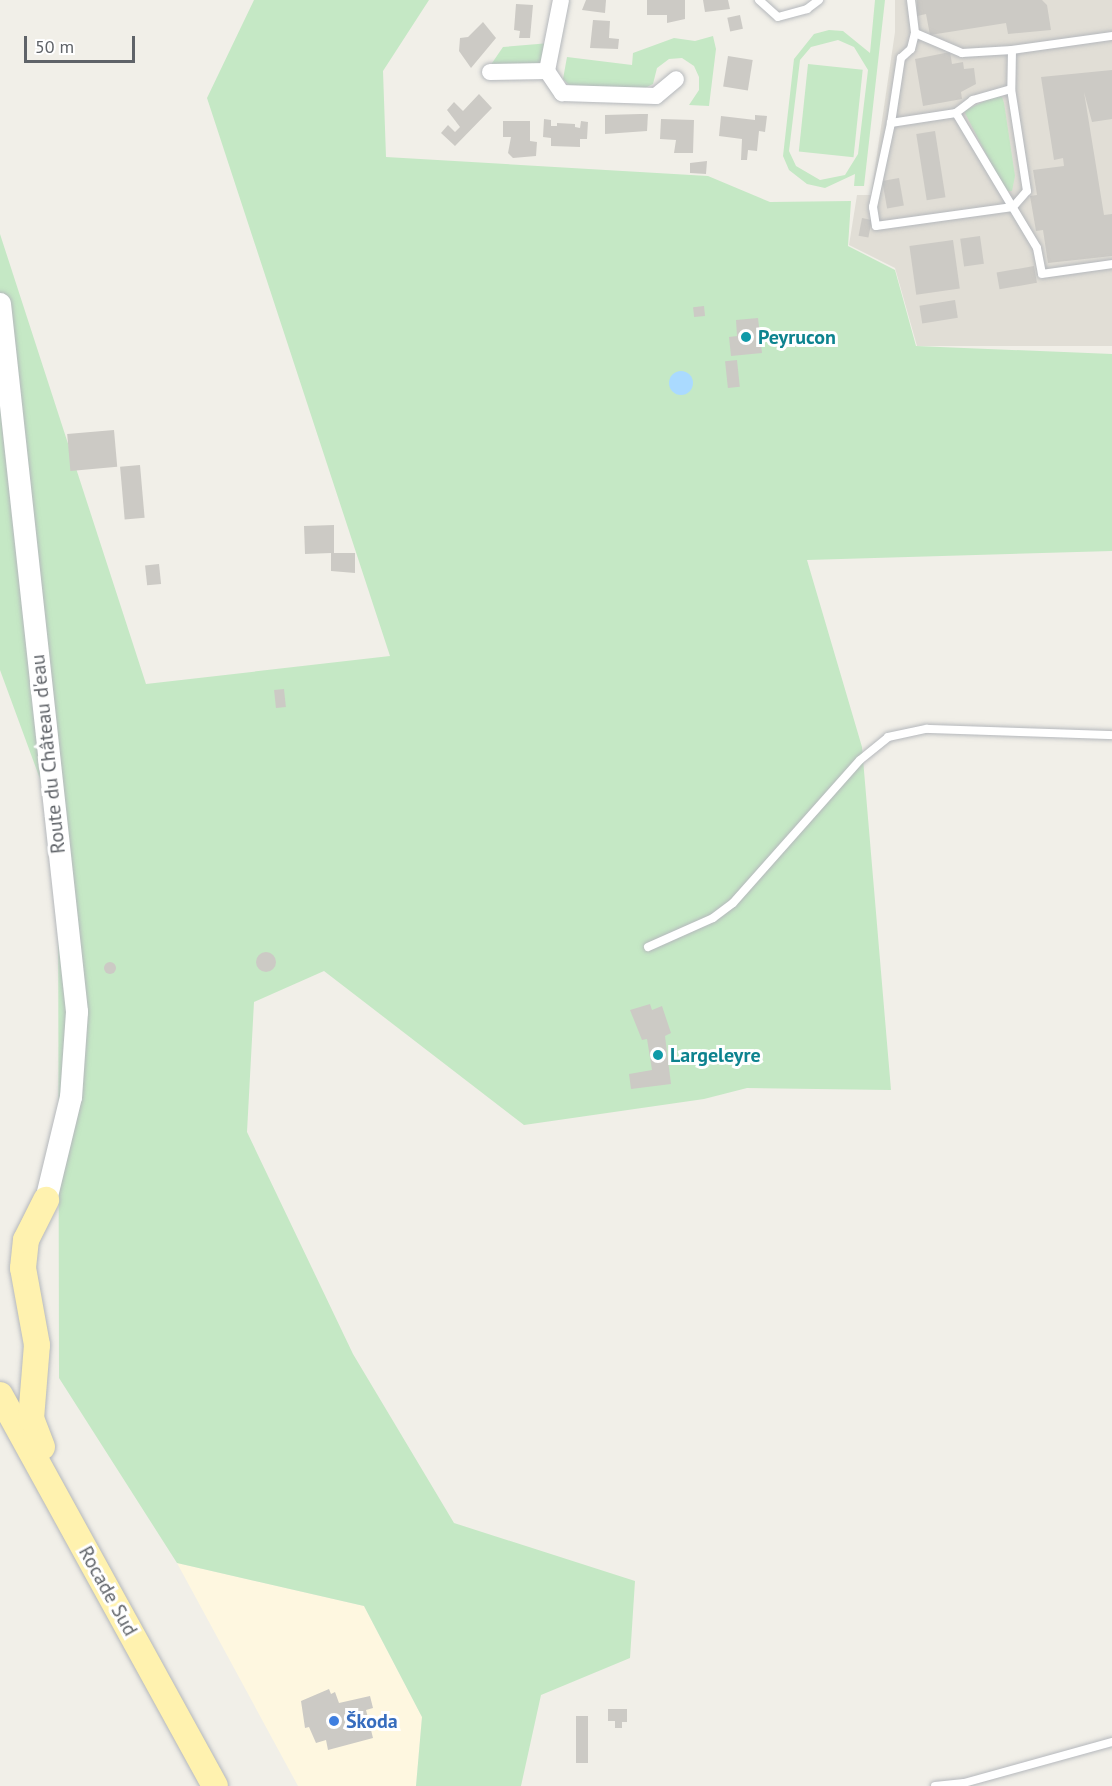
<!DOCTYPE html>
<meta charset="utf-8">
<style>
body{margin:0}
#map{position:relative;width:1112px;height:1786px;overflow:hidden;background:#f1efe8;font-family:"PT Sans",sans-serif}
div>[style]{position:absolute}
.commercial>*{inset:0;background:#fef7e0}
.education>*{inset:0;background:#e1ded6}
.green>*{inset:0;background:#c5e8c5;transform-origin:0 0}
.water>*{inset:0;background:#aadaff}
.round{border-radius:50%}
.building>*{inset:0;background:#cccac5;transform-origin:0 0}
.roads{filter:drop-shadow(0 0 2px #b5b8bc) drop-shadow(0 0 2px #b5b8bc)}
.service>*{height:8px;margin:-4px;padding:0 4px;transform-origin:4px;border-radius:4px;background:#fff}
.minor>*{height:16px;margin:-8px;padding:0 8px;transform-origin:8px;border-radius:8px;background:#fff}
.secondary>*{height:22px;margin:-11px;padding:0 11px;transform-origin:11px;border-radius:11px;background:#fff}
.primary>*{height:26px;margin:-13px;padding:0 13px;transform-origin:13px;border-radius:13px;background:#fff2af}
.dots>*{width:16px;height:16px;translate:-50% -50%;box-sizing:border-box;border:3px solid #fff;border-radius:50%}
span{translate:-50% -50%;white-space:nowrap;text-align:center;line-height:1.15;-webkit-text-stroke:6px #fff;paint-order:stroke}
.culture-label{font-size:20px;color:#0d838f;font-weight:700}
.left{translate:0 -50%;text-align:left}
.street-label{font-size:20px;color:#5f6368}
.shop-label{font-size:20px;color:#366cbe;font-weight:700}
.scale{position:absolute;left:24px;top:36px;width:111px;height:27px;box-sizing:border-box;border:3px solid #5f6368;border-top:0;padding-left:8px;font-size:18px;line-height:21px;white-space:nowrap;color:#5f6368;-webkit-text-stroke:4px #fff;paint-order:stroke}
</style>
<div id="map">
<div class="commercial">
<div style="clip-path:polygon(177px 1563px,364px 1606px,422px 1717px,416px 1786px,298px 1786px)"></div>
</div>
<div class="education">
<div style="clip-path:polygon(895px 0,1112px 0,1112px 346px,917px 346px,895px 268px,849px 245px,857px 195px,871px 195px,895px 32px)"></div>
</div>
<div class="green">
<div style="clip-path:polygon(254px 0,429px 0,383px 71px,386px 157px,708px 176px,770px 202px,851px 201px,848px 246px,895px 270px,916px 346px,1112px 354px,1112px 551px,807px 560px,862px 747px,891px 1090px,747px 1088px,704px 1099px,524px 1125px,324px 971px,254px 1002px,247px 1132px,353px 1354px,454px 1523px,635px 1581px,630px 1658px,541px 1695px,521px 1786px,416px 1786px,422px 1717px,364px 1606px,177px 1563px,59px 1378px,58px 828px,0 670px,0 234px,146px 684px,390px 656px,207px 98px)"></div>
<div style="clip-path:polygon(evenodd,875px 0,885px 0,864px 186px,854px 186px,855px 174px,825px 188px,807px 184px,789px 170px,783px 156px,794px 59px,814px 34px,829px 30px,843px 31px,870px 53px,875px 0,838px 40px,854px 47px,868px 70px,858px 154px,845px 175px,820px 180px,796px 166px,789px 151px,800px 60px,811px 47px,838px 40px)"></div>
<div style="clip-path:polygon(713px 36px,716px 49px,709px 106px,689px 105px,699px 90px,699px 77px,694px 66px,682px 58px,669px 59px,657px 68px,653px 84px,645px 88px,570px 86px,563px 79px,567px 57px,632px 65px,633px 53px,674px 38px,695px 41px)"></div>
<div style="clip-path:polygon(550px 43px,543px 63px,490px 66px,503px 47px)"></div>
<div style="left:808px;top:64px;width:55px;height:88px;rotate:6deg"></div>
<div style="clip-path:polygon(995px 96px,1002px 97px,1004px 103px,1015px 176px,1012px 191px,1005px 191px,964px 111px)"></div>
</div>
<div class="water">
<div class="round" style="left:669px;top:371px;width:24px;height:24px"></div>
</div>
<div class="building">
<div style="clip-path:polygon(606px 0,605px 13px,582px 10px,586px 0)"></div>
<div style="clip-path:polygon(647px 0,685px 0,685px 19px,667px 23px,667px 15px,647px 15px)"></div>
<div style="clip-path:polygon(703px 0,728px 0,730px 9px,705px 12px)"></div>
<div style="clip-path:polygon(917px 0,1042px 0,1047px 5px,1051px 30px,1008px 34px,1006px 23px,930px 35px,926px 14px,917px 16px)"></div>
<div style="clip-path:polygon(516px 4px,533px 5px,530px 38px,519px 38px,520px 31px,514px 30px)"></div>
<div style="left:740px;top:15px;width:14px;height:13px;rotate:78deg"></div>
<div style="clip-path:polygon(593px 20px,610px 21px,609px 38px,619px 39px,618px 49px,590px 48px)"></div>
<div style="clip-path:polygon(483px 22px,496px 38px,471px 68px,459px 51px,460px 38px,468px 37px)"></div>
<div style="clip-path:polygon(950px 52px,952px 64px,963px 62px,964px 69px,974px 68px,976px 84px,961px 92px,962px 99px,923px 106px,915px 59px)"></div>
<div style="left:728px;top:56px;width:25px;height:31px;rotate:9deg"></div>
<div style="clip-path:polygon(1112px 70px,1112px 119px,1092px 122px,1084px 92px,1104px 215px,1112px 214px,1112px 256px,1048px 263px,1043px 230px,1036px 231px,1030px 196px,1037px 195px,1033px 170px,1064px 166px,1063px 158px,1054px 160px,1041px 77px)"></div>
<div style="clip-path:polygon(479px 94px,492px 108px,455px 146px,441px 133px,448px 125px,455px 132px,460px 127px,447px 110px,454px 102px,463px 111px)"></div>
<div style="clip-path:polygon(640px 114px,648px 114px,647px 131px,605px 134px,605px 115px)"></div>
<div style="clip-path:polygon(755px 115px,767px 116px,765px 132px,759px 131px,757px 151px,748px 150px,747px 160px,741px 160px,742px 139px,719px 136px,721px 116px,755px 120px)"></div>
<div style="clip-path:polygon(544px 119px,551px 120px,551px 126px,557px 126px,557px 123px,575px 124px,575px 127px,580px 128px,581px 121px,588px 122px,587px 139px,580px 139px,580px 147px,551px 146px,551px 138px,543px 137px)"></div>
<div style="clip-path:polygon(661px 119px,694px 120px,693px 153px,674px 153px,676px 140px,660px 139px)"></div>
<div style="clip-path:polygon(503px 121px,530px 121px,530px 141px,537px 142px,536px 156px,513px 158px,508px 153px,511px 137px,503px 137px)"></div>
<div style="left:935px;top:131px;width:67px;height:19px;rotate:81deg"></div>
<div style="clip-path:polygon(707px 161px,706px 174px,690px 173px,690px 163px)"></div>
<div style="left:899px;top:178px;width:28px;height:17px;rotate:80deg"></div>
<div style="left:862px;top:218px;width:10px;height:18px;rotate:11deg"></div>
<div style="left:980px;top:236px;width:28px;height:20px;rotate:82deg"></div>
<div style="left:953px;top:240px;width:49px;height:44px;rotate:82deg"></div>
<div style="left:1034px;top:266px;width:17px;height:38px;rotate:80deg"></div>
<div style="left:955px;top:300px;width:18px;height:36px;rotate:81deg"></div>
<div style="left:704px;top:306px;width:10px;height:11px;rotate:84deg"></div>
<div style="clip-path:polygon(758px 318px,762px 353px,731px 356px,729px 337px,737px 336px,736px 320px)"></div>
<div style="left:737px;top:360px;width:27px;height:12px;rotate:84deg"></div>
<div style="left:114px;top:430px;width:37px;height:47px;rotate:85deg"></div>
<div style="left:140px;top:465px;width:53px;height:20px;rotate:85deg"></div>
<div style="clip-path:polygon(334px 525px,334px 553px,355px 553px,355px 573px,331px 571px,331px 553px,305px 554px,304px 526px)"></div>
<div style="left:159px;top:564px;width:20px;height:14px;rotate:84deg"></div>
<div style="left:284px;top:689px;width:18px;height:10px;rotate:84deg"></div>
<div class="round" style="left:256px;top:952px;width:20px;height:20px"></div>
<div class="round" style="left:104px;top:962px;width:12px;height:12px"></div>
<div style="clip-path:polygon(650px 1004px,652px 1010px,662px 1006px,671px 1033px,665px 1036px,671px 1084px,631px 1089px,629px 1074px,652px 1070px,647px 1039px,642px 1040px,630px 1010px)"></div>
<div style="clip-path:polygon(329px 1689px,331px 1694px,335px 1692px,339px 1703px,370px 1696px,373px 1708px,366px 1710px,373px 1738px,328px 1750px,326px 1740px,316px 1743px,309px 1727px,305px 1728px,301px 1701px)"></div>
<div style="clip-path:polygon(608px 1709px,627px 1709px,627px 1722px,622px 1722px,622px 1728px,615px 1728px,615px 1721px,608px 1721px)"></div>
<div style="left:576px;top:1716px;width:12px;height:47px"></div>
</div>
<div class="roads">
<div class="service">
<div style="left:759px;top:0;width:25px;rotate:42deg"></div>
<div style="left:778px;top:17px;width:30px;rotate:-15deg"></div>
<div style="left:807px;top:9px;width:15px;rotate:-37deg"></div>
<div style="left:911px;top:0;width:33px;rotate:83deg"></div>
<div style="left:915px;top:33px;width:51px;rotate:23.1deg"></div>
<div style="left:962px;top:53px;width:50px;rotate:-3.4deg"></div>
<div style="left:1012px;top:50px;width:39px;rotate:91deg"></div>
<div style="left:1011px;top:89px;width:40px;rotate:164deg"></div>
<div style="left:973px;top:100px;width:21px;rotate:143deg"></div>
<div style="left:956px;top:113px;width:66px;rotate:171.3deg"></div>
<div style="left:891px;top:123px;width:66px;rotate:-81.3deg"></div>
<div style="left:901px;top:58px;width:13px;rotate:-42deg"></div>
<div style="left:911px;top:49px;width:16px;rotate:-76deg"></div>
<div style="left:1012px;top:50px;width:101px;rotate:-8deg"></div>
<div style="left:956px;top:113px;width:157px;rotate:59deg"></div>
<div style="left:1037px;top:248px;width:26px;rotate:79deg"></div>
<div style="left:1042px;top:274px;width:71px;rotate:-8.1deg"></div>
<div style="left:891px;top:123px;width:86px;rotate:102.1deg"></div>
<div style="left:873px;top:207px;width:19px;rotate:81deg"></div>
<div style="left:876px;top:226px;width:138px;rotate:-7.9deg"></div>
<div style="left:1013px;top:207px;width:21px;rotate:-49deg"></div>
<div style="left:1027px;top:191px;width:103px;rotate:-98.9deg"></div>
<div style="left:648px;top:947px;width:71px;rotate:-24deg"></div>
<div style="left:713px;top:918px;width:25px;rotate:-37deg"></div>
<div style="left:733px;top:903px;width:191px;rotate:-48.4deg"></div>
<div style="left:860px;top:760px;width:36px;rotate:-39deg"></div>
<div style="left:888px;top:737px;width:40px;rotate:-12deg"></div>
<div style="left:927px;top:729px;width:185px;rotate:1.9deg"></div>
<div style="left:935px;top:1786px;width:29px;rotate:-6deg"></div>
<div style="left:964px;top:1783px;width:154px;rotate:-15.5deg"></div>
</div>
<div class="minor">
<div style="left:561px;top:0;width:72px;rotate:101.2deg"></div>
<div style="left:547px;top:71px;width:27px;rotate:56deg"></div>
<div style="left:562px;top:93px;width:94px;rotate:1.8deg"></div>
<div style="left:656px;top:96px;width:26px;rotate:-40deg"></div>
<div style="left:490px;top:72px;width:57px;rotate:-1deg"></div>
</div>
<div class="secondary">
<div style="left:0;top:304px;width:712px;rotate:83.79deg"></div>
<div style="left:77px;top:1012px;width:85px;rotate:94deg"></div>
<div style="left:71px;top:1097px;width:106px;rotate:103.6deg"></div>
</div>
<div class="primary">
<div style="left:0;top:1395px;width:446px;rotate:61.2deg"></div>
<div style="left:42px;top:1447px;width:30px;rotate:-111deg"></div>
<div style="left:31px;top:1419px;width:74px;rotate:-85.4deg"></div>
<div style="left:37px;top:1345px;width:78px;rotate:-100.3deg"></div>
<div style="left:23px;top:1268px;width:28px;rotate:-84deg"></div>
<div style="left:26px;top:1240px;width:45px;rotate:-63.4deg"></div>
</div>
</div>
<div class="dots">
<div style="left:746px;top:337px;background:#0f9aa8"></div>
<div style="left:658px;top:1055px;background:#0f9aa8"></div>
<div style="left:334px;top:1721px;background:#3f7fe0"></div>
</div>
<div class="culture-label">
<span class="left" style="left:758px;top:337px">Peyrucon</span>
<span class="left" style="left:670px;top:1055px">Largeleyre</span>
</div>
<div class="street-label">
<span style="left:48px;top:754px;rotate:-96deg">Route du Château d'eau</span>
<span style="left:108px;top:1591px;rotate:61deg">Rocade Sud</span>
</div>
<div class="shop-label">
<span class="left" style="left:346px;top:1721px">Škoda</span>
</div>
<div class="scale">50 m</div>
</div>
